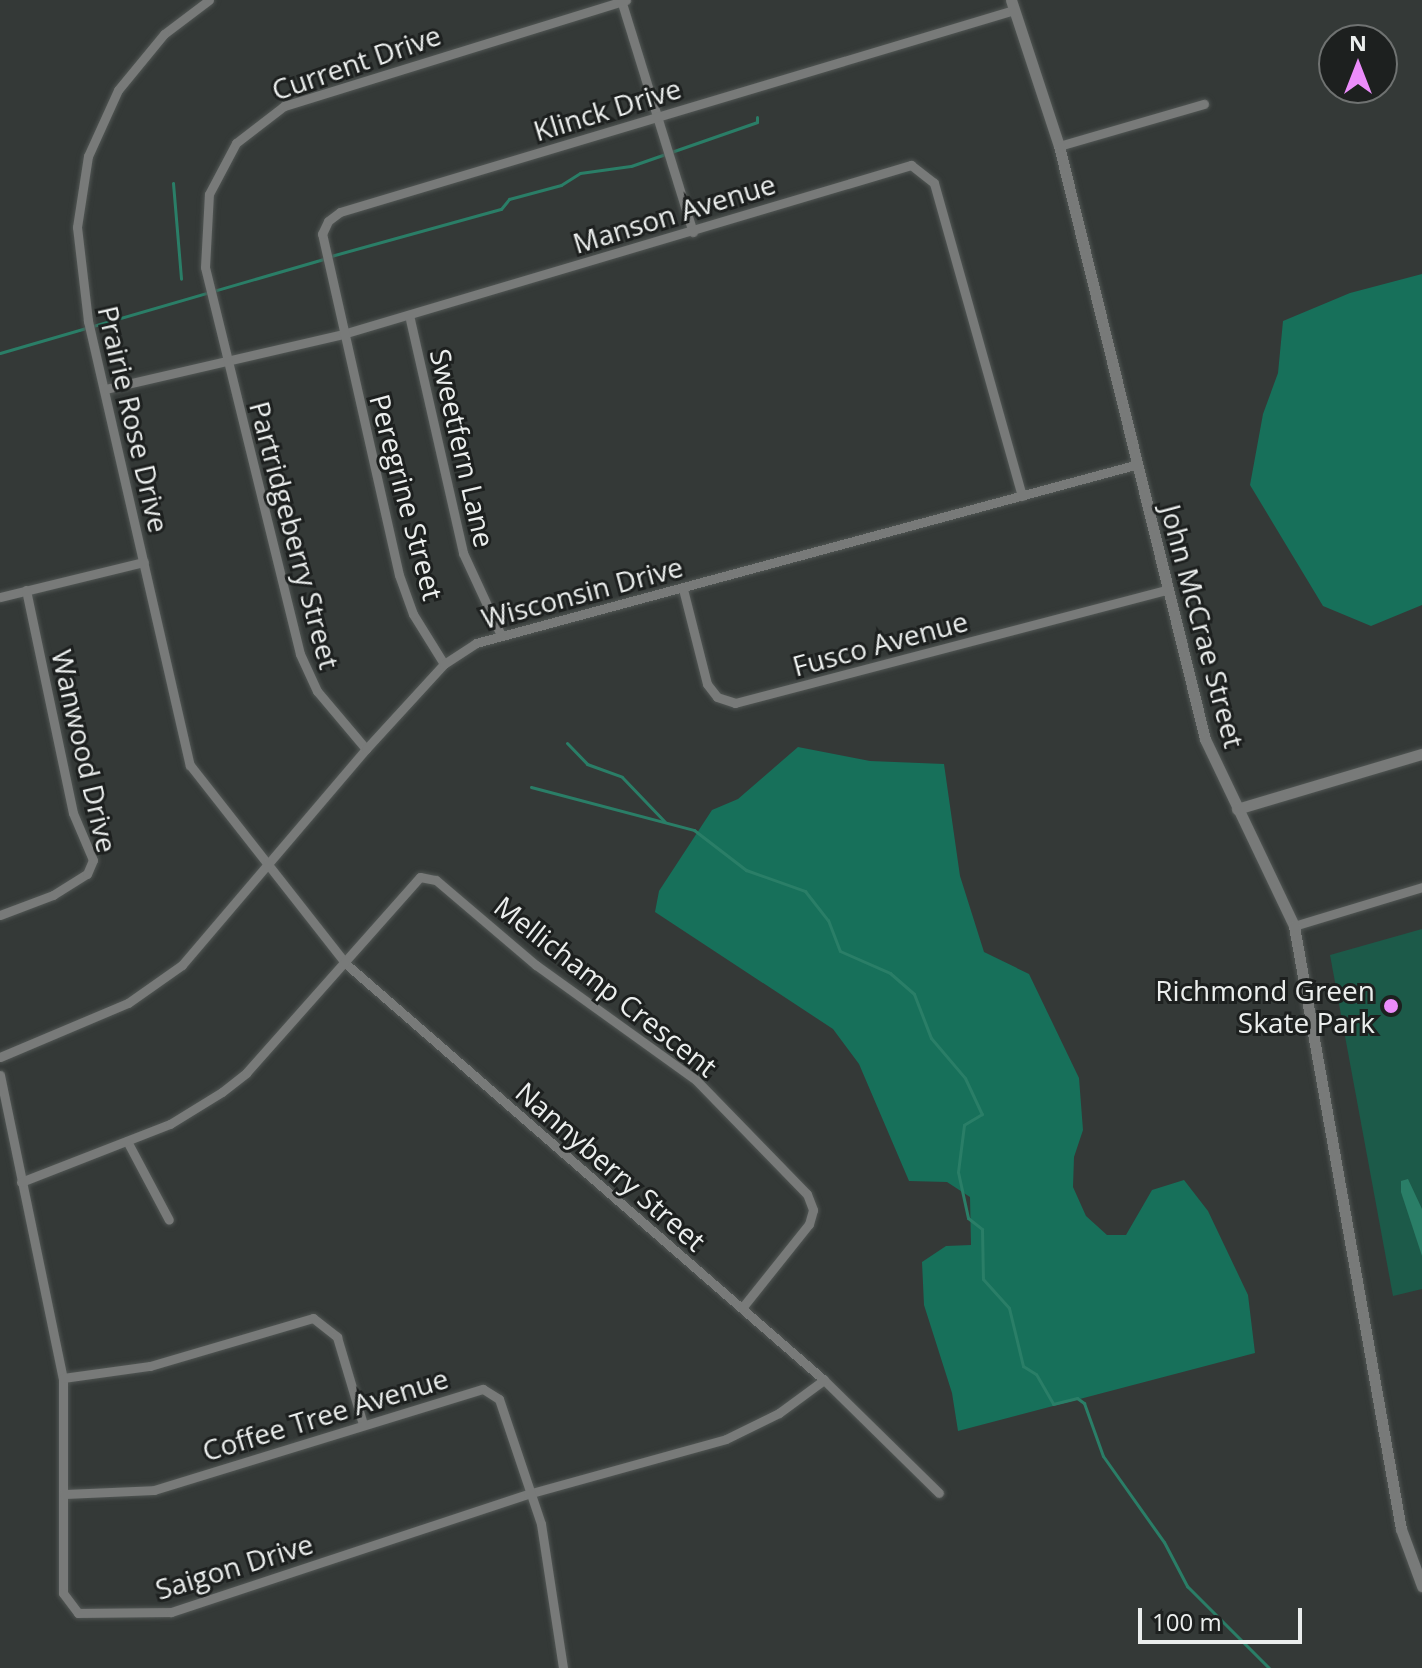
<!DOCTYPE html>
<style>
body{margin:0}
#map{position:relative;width:1422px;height:1668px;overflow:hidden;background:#343937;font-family:"Open Sans",sans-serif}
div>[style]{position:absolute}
.green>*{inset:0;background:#1c5a49}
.forest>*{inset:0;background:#17705a}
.water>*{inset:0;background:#2a7e67}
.stream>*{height:3px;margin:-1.5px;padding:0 1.5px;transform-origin:1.5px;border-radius:1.5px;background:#2a7e67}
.roads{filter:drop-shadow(0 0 2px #515654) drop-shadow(0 0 2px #515654)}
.minor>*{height:9px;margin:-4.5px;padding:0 4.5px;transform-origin:4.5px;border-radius:4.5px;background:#787a79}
.tertiary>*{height:11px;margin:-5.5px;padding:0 5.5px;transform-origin:5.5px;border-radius:5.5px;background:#787a79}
.dots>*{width:22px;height:22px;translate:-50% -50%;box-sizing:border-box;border:4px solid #1d201f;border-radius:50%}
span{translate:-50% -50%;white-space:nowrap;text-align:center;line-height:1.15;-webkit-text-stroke:6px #1d201f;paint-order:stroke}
.street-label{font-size:28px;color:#ebeeed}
.poi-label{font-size:28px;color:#ebeeed}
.right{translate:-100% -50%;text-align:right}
.north{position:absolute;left:1318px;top:24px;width:80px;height:80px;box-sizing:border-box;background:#1d201f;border:2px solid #6f7271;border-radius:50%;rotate:0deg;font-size:22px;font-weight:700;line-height:32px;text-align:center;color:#ebeeed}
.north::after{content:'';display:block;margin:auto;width:28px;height:36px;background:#ec8cfb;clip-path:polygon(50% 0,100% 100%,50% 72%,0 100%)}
.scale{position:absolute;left:1138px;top:1608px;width:164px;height:36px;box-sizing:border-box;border:4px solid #ebeeed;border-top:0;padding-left:10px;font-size:24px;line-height:28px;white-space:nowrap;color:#ebeeed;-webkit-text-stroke:6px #1d201f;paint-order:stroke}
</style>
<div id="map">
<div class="green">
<div style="clip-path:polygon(1422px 929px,1422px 1289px,1393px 1296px,1330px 955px)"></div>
</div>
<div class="forest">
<div style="clip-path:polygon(1422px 274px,1422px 605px,1371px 626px,1323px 606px,1250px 485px,1263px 414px,1278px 373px,1283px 321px,1350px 293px)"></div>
<div style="clip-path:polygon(798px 747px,870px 761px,944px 764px,960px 876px,984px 952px,1029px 974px,1079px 1078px,1083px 1130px,1074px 1157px,1073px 1187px,1086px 1216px,1107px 1235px,1126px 1235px,1152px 1190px,1184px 1180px,1208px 1211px,1248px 1295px,1255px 1353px,958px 1431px,952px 1393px,924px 1305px,922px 1262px,946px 1246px,971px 1245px,970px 1197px,947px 1182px,909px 1181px,859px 1064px,833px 1029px,655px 912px,659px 891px,712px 810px,738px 799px)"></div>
</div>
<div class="water">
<div style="clip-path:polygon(1408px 1179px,1422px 1209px,1422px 1256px,1401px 1192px,1401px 1181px)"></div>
</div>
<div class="stream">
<div style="left:173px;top:183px;width:96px;rotate:85.2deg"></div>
<div style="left:331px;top:256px;width:176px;rotate:-15.5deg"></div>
<div style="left:501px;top:209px;width:13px;rotate:-51deg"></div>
<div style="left:509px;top:199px;width:54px;rotate:-15.1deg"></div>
<div style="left:561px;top:185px;width:22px;rotate:-32deg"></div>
<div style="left:580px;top:173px;width:51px;rotate:-7.8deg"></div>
<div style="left:631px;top:166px;width:133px;rotate:-19.2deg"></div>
<div style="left:757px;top:122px;width:5px;rotate:-90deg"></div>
<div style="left:0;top:353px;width:337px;rotate:-16.2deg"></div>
<div style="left:567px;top:743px;width:29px;rotate:46deg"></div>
<div style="left:587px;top:764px;width:37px;rotate:20deg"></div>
<div style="left:622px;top:777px;width:62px;rotate:46.3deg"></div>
<div style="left:531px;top:787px;width:169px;rotate:14.8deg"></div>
<div style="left:694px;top:830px;width:66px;rotate:37.6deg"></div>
<div style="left:746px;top:870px;width:63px;rotate:19.6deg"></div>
<div style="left:805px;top:891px;width:37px;rotate:52deg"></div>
<div style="left:828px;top:920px;width:33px;rotate:69deg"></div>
<div style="left:840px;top:951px;width:55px;rotate:23.7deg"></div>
<div style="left:890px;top:973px;width:32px;rotate:41deg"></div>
<div style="left:914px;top:994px;width:47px;rotate:68.9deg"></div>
<div style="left:931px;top:1038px;width:52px;rotate:49.6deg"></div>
<div style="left:965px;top:1078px;width:40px;rotate:65deg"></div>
<div style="left:982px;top:1114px;width:21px;rotate:149deg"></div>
<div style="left:964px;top:1125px;width:47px;rotate:97.3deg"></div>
<div style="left:958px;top:1172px;width:47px;rotate:77.7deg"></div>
<div style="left:968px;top:1218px;width:18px;rotate:38deg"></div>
<div style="left:982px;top:1229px;width:50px;rotate:88.9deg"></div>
<div style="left:983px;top:1279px;width:39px;rotate:48deg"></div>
<div style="left:1009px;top:1308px;width:60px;rotate:76.4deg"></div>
<div style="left:1023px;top:1366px;width:15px;rotate:32deg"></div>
<div style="left:1036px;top:1374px;width:34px;rotate:60deg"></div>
<div style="left:1053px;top:1404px;width:25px;rotate:-14deg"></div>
<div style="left:1077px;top:1398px;width:9px;rotate:36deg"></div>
<div style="left:1084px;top:1403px;width:56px;rotate:70.3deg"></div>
<div style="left:1103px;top:1456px;width:105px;rotate:54.7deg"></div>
<div style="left:1164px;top:1542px;width:50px;rotate:62.4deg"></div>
<div style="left:1187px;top:1586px;width:116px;rotate:45deg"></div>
</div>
<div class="roads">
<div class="minor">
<div style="left:209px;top:0;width:56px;rotate:142.9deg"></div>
<div style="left:164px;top:34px;width:72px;rotate:129.4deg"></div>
<div style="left:118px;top:90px;width:72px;rotate:114.4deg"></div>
<div style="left:88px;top:156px;width:72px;rotate:98.8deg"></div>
<div style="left:77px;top:227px;width:95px;rotate:83.3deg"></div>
<div style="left:88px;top:321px;width:456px;rotate:77.1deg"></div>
<div style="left:190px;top:765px;width:251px;rotate:51.9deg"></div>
<div style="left:345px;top:963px;width:635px;rotate:41.04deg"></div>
<div style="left:824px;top:1380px;width:161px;rotate:44.5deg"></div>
<div style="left:621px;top:0;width:243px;rotate:72.8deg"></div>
<div style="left:1059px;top:146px;width:151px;rotate:-16.2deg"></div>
<div style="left:409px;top:315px;width:244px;rotate:77.2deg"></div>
<div style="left:463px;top:553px;width:88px;rotate:65.2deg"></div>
<div style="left:105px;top:389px;width:244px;rotate:-13deg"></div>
<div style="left:343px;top:334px;width:593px;rotate:-16.57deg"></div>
<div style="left:911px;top:165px;width:29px;rotate:38deg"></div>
<div style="left:934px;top:183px;width:325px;rotate:74.3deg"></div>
<div style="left:683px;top:589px;width:98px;rotate:75.8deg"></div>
<div style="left:707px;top:684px;width:16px;rotate:52deg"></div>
<div style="left:717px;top:697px;width:19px;rotate:18deg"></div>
<div style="left:735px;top:703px;width:445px;rotate:-14.7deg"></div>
<div style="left:0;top:597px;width:148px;rotate:-13.7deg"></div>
<div style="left:444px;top:664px;width:59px;rotate:-121.8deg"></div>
<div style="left:413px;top:614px;width:41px;rotate:-109.7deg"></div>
<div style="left:399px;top:575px;width:350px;rotate:-102.7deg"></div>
<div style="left:322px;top:234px;width:14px;rotate:-65deg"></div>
<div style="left:328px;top:221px;width:15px;rotate:-37deg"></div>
<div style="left:340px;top:212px;width:704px;rotate:-16.68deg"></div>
<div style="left:366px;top:749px;width:76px;rotate:-130.2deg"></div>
<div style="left:317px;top:691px;width:41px;rotate:-114.7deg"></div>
<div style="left:300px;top:654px;width:398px;rotate:-103.8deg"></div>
<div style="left:205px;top:267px;width:73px;rotate:-86.9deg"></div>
<div style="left:209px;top:194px;width:58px;rotate:-62.1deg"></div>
<div style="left:236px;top:143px;width:61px;rotate:-37.6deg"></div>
<div style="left:284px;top:106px;width:358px;rotate:-17.2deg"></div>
<div style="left:0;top:915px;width:57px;rotate:-20.7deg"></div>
<div style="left:53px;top:895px;width:40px;rotate:-32deg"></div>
<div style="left:87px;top:874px;width:15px;rotate:-67deg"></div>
<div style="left:93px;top:860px;width:51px;rotate:-113.1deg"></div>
<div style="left:73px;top:813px;width:228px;rotate:-101.9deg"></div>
<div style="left:1294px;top:926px;width:134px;rotate:-16.9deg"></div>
<div style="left:0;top:1057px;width:139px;rotate:-22.9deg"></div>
<div style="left:128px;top:1003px;width:66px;rotate:-35.1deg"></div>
<div style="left:182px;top:965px;width:284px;rotate:-49.6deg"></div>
<div style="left:366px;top:749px;width:115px;rotate:-47.5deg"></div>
<div style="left:444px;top:664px;width:38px;rotate:-33deg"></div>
<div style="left:476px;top:643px;width:683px;rotate:-15.12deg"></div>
<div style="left:0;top:1075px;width:309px;rotate:78.3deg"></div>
<div style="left:63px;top:1378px;width:215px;rotate:90deg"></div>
<div style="left:63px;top:1593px;width:25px;rotate:53deg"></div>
<div style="left:78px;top:1613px;width:93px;rotate:-0.6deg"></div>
<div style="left:171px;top:1612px;width:376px;rotate:-18.3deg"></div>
<div style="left:528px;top:1494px;width:205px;rotate:-15.5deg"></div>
<div style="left:726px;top:1439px;width:59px;rotate:-26.1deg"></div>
<div style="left:779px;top:1413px;width:56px;rotate:-36.3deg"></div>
<div style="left:127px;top:1141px;width:89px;rotate:62deg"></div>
<div style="left:21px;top:1182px;width:160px;rotate:-21.3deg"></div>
<div style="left:170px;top:1124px;width:61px;rotate:-31.6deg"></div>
<div style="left:222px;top:1092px;width:31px;rotate:-38deg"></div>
<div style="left:246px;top:1073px;width:262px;rotate:-48.4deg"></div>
<div style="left:420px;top:877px;width:16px;rotate:11deg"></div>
<div style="left:436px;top:880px;width:131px;rotate:40.4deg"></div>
<div style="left:536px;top:965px;width:197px;rotate:35.7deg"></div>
<div style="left:696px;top:1080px;width:159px;rotate:45.8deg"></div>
<div style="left:807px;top:1194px;width:17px;rotate:69deg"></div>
<div style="left:813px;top:1210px;width:15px;rotate:106deg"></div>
<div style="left:809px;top:1224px;width:107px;rotate:128.6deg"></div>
<div style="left:63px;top:1378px;width:88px;rotate:-7.9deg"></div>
<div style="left:150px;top:1366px;width:170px;rotate:-16.4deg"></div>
<div style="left:313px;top:1318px;width:31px;rotate:38deg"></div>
<div style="left:337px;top:1337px;width:91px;rotate:73.4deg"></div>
<div style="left:64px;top:1494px;width:90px;rotate:-2.5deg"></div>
<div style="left:154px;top:1490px;width:344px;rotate:-17.1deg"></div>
<div style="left:483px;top:1389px;width:19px;rotate:32deg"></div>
<div style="left:499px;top:1399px;width:132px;rotate:71.4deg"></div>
<div style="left:541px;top:1524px;width:146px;rotate:81.3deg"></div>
</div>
<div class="tertiary">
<div style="left:1011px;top:0;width:154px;rotate:71.8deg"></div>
<div style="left:1059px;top:146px;width:611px;rotate:76.17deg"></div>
<div style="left:1205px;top:739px;width:207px;rotate:64.5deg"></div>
<div style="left:1294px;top:926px;width:612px;rotate:79.94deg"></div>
<div style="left:1401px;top:1529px;width:61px;rotate:69.8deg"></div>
<div style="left:1237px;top:809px;width:193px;rotate:-16.6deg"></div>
</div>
</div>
<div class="dots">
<div style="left:1391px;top:1006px;background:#ec8cfb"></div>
</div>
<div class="street-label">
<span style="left:356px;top:62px;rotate:-19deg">Current Drive</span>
<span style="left:607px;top:109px;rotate:-17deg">Klinck Drive</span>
<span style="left:674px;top:213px;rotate:-17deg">Manson Avenue</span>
<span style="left:134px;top:419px;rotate:77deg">Prairie Rose Drive</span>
<span style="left:463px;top:448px;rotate:77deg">Sweetfern Lane</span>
<span style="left:407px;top:497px;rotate:75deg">Peregrine Street</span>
<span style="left:295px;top:535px;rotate:75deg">Partridgeberry Street</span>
<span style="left:582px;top:592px;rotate:-15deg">Wisconsin Drive</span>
<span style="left:1203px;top:626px;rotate:75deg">John McCrae Street</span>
<span style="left:880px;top:643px;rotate:-15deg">Fusco Avenue</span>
<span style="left:85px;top:751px;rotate:77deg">Wanwood Drive</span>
<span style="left:606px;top:986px;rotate:38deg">Mellichamp Crescent</span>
<span style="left:611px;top:1166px;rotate:41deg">Nannyberry Street</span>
<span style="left:325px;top:1414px;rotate:-17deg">Coffee Tree Avenue</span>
<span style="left:234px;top:1566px;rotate:-17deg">Saigon Drive</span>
</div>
<div class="poi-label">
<span class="right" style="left:1375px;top:1006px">Richmond Green<br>Skate Park</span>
</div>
<div class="north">N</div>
<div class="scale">100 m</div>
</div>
